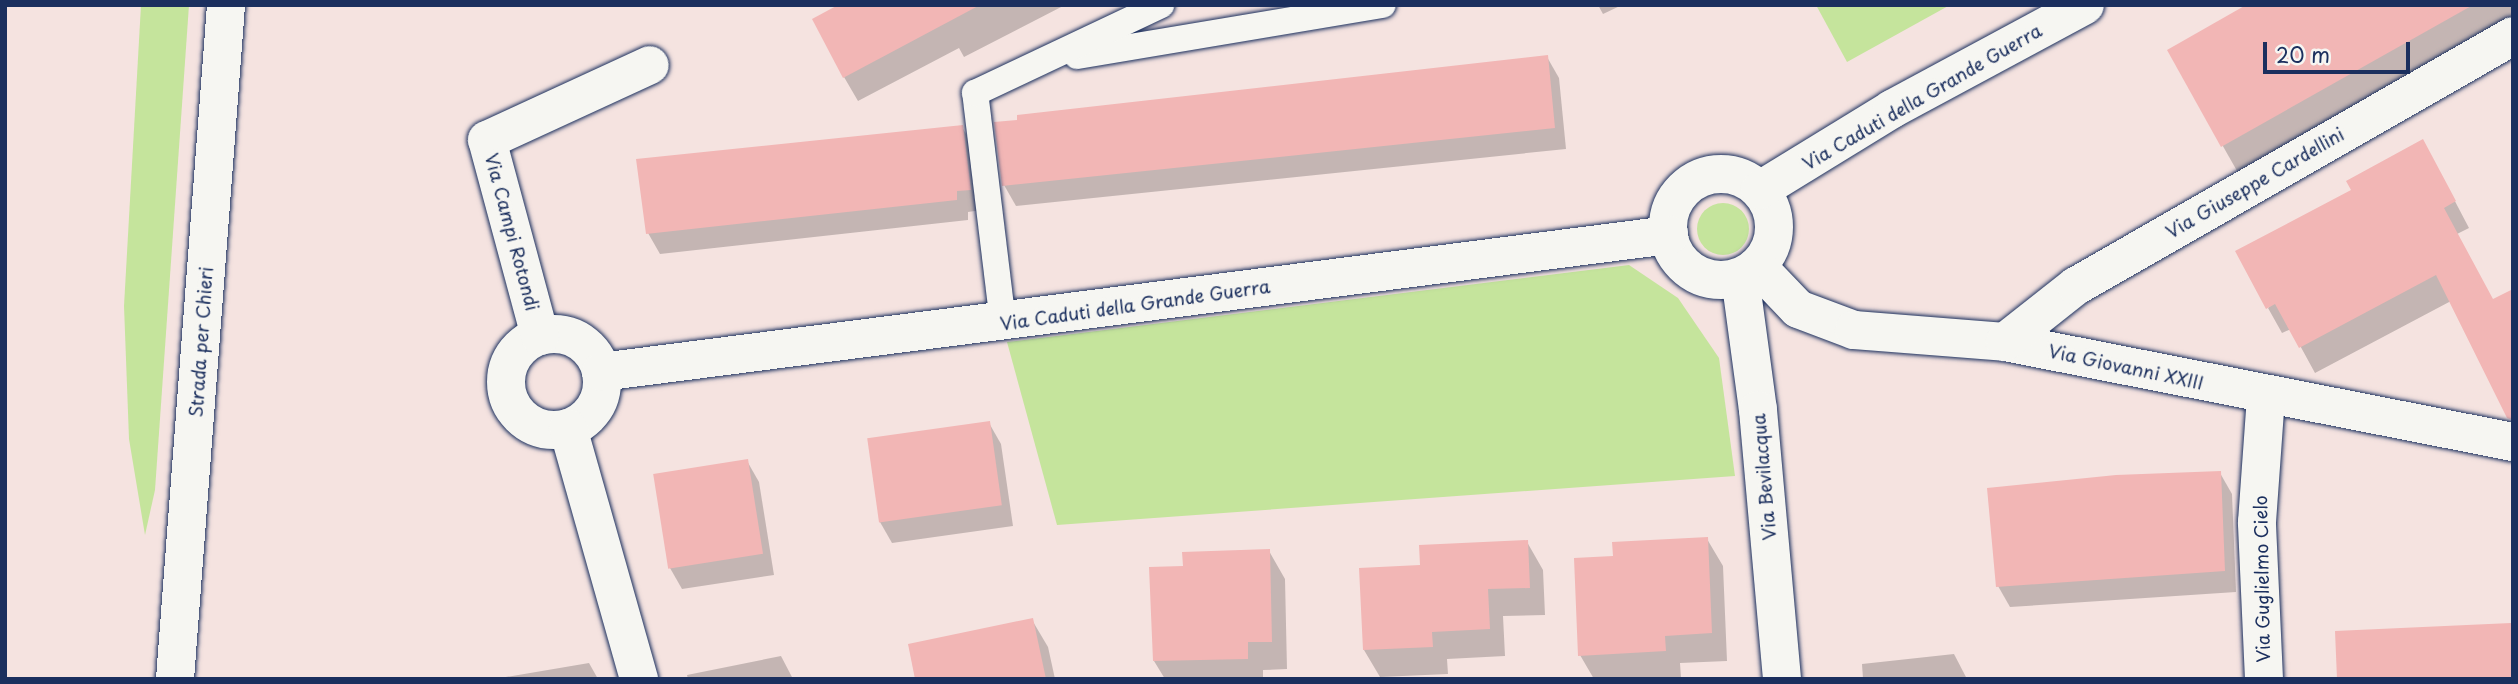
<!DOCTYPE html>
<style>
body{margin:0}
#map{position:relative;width:2518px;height:684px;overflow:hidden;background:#f5e3e0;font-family:"Playpen Sans",sans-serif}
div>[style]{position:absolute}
.green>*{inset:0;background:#c5e49c}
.round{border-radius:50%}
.shadow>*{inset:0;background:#0003}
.building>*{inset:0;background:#f2b6b5;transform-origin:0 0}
.roads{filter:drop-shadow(0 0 2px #1b2f5e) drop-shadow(0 0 2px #1b2f5e)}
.lane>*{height:26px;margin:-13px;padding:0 13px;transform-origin:13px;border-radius:13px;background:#f6f6f2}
.street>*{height:38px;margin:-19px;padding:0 19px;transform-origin:19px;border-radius:19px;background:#f6f6f2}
.street>.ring{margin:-19px;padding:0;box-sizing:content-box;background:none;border:38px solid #f6f6f2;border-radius:50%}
.secondary>*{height:38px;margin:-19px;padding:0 19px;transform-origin:19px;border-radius:19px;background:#f6f6f2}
span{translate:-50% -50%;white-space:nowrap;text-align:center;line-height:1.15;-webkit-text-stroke:7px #f6f6f2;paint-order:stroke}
.street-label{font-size:18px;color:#1b2f5e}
.frame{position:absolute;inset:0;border:7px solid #1b2f5e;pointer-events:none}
.scale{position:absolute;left:2263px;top:42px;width:147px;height:32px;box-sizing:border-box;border:4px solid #1b2f5e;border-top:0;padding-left:9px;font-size:21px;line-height:24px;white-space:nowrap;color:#1b2f5e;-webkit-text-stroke:5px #f6f6f2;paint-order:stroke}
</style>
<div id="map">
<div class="green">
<div style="clip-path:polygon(141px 5px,189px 5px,155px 490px,145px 535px,129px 439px,124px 306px)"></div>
<div style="clip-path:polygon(1816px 5px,1950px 5px,1847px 62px)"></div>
<div class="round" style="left:1697px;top:203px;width:52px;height:52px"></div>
<div style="clip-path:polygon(1629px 265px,1678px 298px,1719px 358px,1735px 476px,1057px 525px,1007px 342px)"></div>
</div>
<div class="shadow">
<div style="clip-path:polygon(843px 5px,1065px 5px,964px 57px,959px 48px,858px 101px,844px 77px)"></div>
<div style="clip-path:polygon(1598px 5px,1622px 5px,1603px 14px)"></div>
<div style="clip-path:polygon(2250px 5px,2513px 5px,2513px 25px,2241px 178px,2169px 51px)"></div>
<div style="clip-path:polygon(1547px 57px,1559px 78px,1566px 149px,1016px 206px,1004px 185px)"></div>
<div style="clip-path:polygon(962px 127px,974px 148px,982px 210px,968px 212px,968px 220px,660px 254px,648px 233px)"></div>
<div style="clip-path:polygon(2437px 167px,2469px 228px,2457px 234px,2493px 301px,2513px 291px,2513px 423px,2451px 301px,2315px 373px,2291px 329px,2282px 333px,2268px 308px)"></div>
<div style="clip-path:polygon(989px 423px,1001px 444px,1013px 526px,892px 543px,880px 522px)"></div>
<div style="clip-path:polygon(747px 461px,759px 482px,774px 575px,682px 589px,670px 568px)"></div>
<div style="clip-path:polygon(2220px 473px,2232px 494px,2236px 592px,2010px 607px,1998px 586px)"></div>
<div style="clip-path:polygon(1707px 539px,1723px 566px,1727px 661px,1680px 663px,1681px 678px,1594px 679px,1580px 655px)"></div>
<div style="clip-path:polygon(1527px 542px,1543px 570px,1545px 615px,1503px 616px,1505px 656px,1447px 659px,1448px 674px,1380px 677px,1364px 650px,1421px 566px)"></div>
<div style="clip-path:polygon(1269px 551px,1285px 579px,1287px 669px,1263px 670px,1263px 679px,1165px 679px,1154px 661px)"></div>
<div style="clip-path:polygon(1032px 620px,1048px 647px,1055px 679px,917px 679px)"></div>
<div style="clip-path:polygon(2510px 625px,2513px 630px,2513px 679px)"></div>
<div style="clip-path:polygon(1954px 654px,1967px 679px,1863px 679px,1862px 664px)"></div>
<div style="clip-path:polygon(781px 656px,793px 679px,688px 679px,687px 675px)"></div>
<div style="clip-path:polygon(589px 663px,598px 679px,494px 679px)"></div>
</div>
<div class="building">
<div style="clip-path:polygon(838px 5px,980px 5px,843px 78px,812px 19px)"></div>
<div style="clip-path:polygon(2246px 5px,2473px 5px,2221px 147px,2167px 50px)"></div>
<div style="clip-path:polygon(1548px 55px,1555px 128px,1002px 186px,994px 122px,1017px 120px,1017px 115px)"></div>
<div style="clip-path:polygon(963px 125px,971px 190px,957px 191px,957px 200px,646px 234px,636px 159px)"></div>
<div style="clip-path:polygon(2423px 139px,2456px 201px,2444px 208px,2493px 299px,2513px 289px,2513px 420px,2507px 418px,2436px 275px,2299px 348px,2275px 304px,2266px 309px,2235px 251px,2351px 190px,2346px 181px)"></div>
<div style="left:990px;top:421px;width:85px;height:124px;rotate:82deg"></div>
<div style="left:748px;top:459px;width:96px;height:96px;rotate:81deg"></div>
<div style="clip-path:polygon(2221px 471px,2225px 571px,1996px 587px,1987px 488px,2116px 475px)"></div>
<div style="clip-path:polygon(1708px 537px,1712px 633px,1665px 636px,1666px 651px,1578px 656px,1574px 558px,1613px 556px,1612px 542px)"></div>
<div style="clip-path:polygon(1528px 540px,1530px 588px,1488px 589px,1490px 629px,1432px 632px,1433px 647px,1363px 650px,1359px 568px,1420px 565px,1419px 545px)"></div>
<div style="clip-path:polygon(1270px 549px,1272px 642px,1248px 642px,1248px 659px,1153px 661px,1149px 567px,1183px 566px,1182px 552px)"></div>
<div style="clip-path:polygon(1033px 618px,1046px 679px,915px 679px,908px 644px)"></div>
<div style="clip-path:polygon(2511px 623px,2513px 679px,2337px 679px,2335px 631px)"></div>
</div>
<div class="roads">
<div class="lane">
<div style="left:1077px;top:56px;width:310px;rotate:-9.5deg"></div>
<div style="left:1003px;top:323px;width:232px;rotate:-96.9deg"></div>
<div style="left:975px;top:93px;width:206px;rotate:-25.3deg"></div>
</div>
<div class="street">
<div class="ring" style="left:1668px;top:174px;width:68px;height:68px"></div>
<div style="left:1760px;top:190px;width:155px;rotate:-31.5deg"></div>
<div style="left:1892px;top:109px;width:219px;rotate:-28.3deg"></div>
<div style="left:1757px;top:266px;width:59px;rotate:46.4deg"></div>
<div style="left:1798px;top:309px;width:60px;rotate:20.6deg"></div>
<div style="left:1854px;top:330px;width:151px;rotate:4.5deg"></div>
<div style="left:2005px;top:342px;width:518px;rotate:11.14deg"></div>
<div style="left:1740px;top:277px;width:134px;rotate:82.3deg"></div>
<div style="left:1758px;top:410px;width:270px;rotate:84.9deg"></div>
<div class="ring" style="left:506px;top:334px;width:58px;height:58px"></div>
<div style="left:540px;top:336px;width:203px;rotate:-105.1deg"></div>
<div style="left:487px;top:140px;width:179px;rotate:-24.7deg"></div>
<div style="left:2005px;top:342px;width:90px;rotate:-38.3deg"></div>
<div style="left:2076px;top:286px;width:503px;rotate:-29.77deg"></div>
<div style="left:601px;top:372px;width:1077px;rotate:-7.31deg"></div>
<div style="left:568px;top:428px;width:261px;rotate:74.2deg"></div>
<div style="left:2264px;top:679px;width:157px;rotate:-92.6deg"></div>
<div style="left:2257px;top:522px;width:126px;rotate:-85.9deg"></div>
</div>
<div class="secondary">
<div style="left:175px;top:679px;width:676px;rotate:-85.67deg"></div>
</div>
</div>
<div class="street-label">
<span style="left:1922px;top:97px;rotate:-30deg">Via Caduti della Grande Guerra</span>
<span style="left:2255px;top:183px;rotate:-30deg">Via Giuseppe Cardellini</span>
<span style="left:512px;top:232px;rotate:75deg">Via Campi Rotondi</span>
<span style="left:1135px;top:305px;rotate:-8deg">Via Caduti della Grande Guerra</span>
<span style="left:201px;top:342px;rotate:-86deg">Strada per Chieri</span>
<span style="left:2126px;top:367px;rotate:12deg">Via Giovanni XXIII</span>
<span style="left:1764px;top:477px;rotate:-95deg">Via Bevilacqua</span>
<span style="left:2262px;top:579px;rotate:-91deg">Via Guglielmo Cielo</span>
</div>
<div class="frame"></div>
<div class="scale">20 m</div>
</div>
